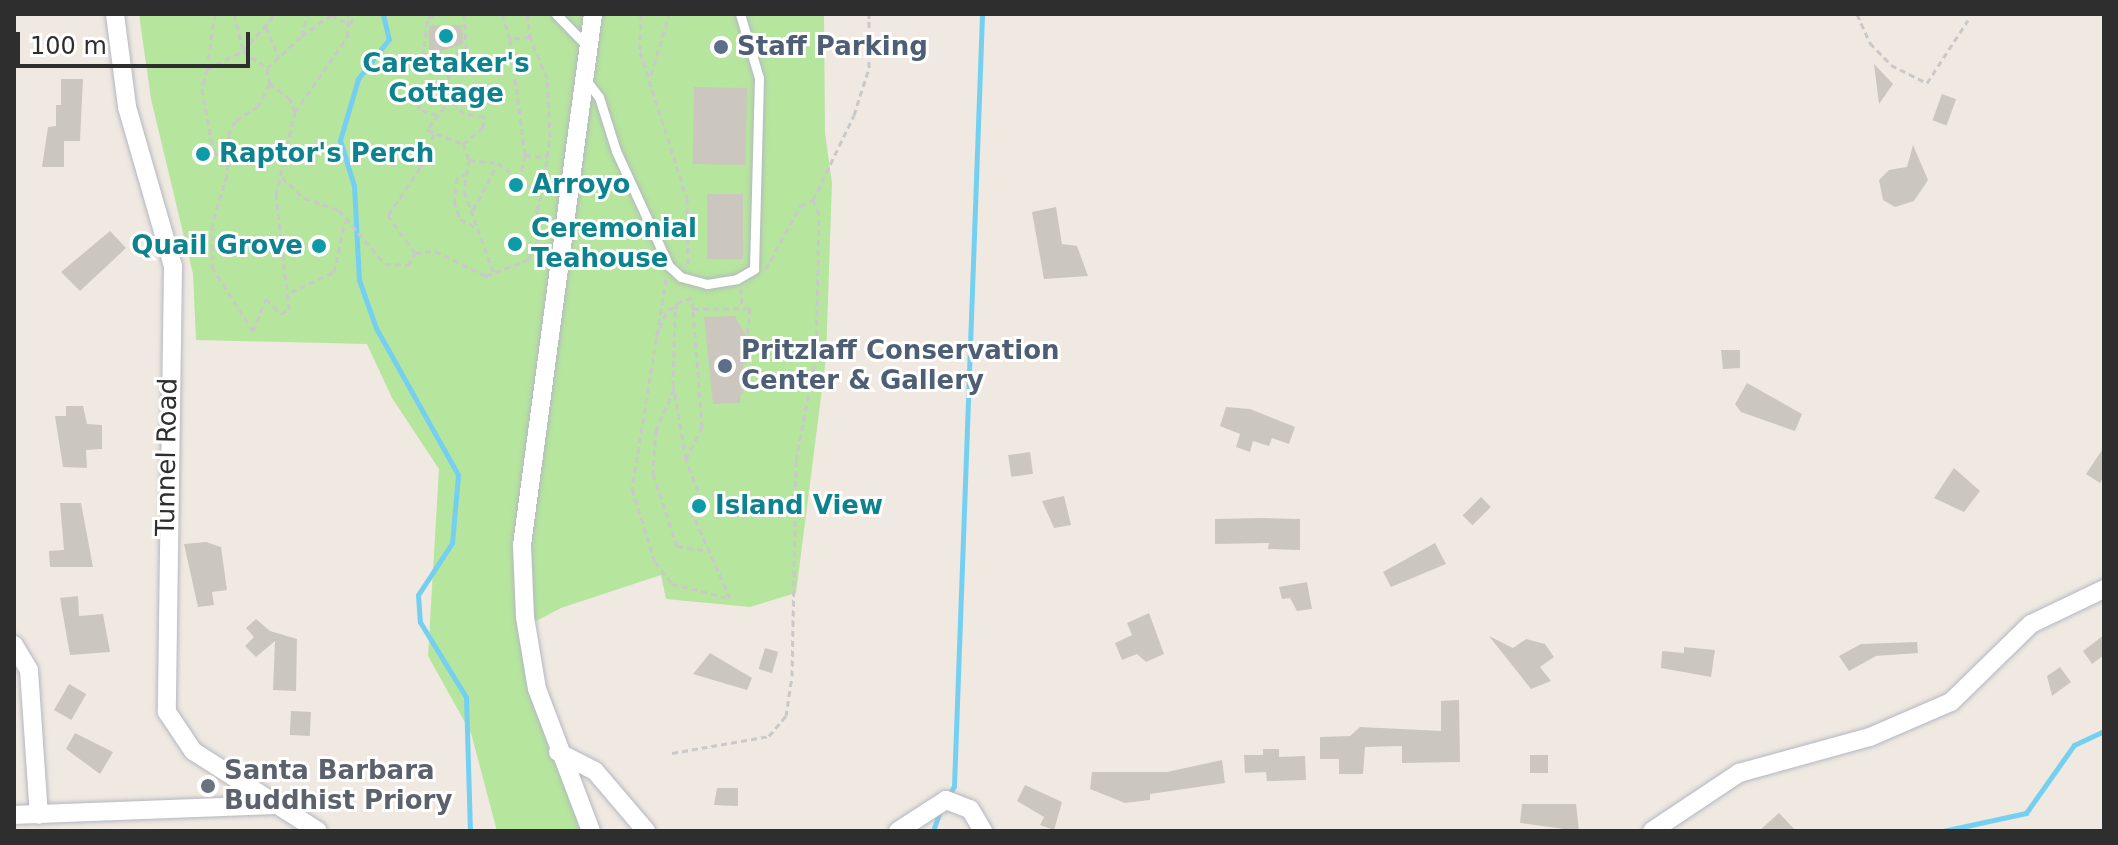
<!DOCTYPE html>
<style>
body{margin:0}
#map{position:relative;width:2118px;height:845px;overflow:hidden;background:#efe9e1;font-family:"DejaVu Sans",sans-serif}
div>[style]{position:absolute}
.green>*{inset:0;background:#b6e59e}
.stream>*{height:5px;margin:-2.5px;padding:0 2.5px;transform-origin:2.5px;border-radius:2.5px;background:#75cff0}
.building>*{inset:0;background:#cbc7bf;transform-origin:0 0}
.path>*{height:3px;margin-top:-1.5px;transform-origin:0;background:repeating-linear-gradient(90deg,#c9c9c9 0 6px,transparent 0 10px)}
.roads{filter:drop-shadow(0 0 2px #b4b7c1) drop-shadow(0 0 2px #b4b7c1)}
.lane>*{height:9px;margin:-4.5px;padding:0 4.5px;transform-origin:4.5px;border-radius:4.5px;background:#fff}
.street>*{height:18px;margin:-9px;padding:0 9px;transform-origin:9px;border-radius:9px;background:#fff}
.dots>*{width:22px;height:22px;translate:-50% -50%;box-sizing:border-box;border:4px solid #fff;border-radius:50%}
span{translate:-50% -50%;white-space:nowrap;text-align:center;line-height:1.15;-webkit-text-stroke:6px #fff;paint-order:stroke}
.service-label{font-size:26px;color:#4e5e75;font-weight:700}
.left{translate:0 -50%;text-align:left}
.culture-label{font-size:26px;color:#0d838f;font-weight:700}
.right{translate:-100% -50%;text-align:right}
.street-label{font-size:26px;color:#2e2e2e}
.worship-label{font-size:26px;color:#5b616d;font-weight:700}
.frame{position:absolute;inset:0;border:16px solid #2e2e2e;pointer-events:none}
.scale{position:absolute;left:16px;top:32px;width:234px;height:36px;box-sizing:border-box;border:4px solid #2e2e2e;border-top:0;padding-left:10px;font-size:24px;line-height:28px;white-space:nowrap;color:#2e2e2e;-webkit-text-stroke:6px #fff;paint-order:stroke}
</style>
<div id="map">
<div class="green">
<div style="clip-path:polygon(139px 14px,824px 14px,825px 133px,832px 183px,826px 358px,796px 593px,750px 607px,666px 599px,661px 575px,561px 608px,521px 629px,591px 831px,497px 831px,471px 733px,428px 656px,439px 469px,392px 398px,367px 344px,196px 340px,193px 274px,151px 99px)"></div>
</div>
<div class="stream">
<div style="left:383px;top:14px;width:26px;rotate:77deg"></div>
<div style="left:389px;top:39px;width:51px;rotate:127.8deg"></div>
<div style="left:358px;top:79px;width:64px;rotate:106.4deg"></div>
<div style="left:340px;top:140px;width:48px;rotate:73.1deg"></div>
<div style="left:354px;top:186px;width:94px;rotate:87deg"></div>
<div style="left:359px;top:280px;width:51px;rotate:70.5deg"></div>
<div style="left:376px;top:328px;width:168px;rotate:60.8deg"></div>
<div style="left:458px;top:475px;width:68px;rotate:95deg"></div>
<div style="left:452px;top:543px;width:62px;rotate:123.2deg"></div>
<div style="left:418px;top:595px;width:27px;rotate:86deg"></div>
<div style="left:420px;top:622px;width:88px;rotate:58.5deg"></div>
<div style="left:466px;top:697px;width:134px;rotate:88.3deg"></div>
<div style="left:949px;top:795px;width:10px;rotate:-61deg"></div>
<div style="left:954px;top:786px;width:773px;rotate:-87.92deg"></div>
<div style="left:933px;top:831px;width:21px;rotate:-71deg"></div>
<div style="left:1943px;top:831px;width:85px;rotate:-12.2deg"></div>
<div style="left:2026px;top:813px;width:83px;rotate:-54.8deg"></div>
<div style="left:2074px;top:745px;width:33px;rotate:-25deg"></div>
</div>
<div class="building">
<div style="clip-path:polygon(462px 25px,463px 44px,429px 55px,429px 26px)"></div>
<div style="clip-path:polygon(1874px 64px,1893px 84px,1879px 104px)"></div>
<div style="clip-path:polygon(61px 79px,83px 79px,80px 141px,64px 141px,64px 167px,42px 167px,48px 127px,56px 126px,56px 105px,61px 105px)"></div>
<div style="left:747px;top:88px;width:77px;height:53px;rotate:91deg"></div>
<div style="left:1942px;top:94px;width:15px;height:28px;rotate:20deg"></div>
<div style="clip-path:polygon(1913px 145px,1928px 180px,1914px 201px,1895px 207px,1883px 200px,1879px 180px,1889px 170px,1907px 167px)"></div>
<div style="left:707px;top:194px;width:36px;height:65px"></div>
<div style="clip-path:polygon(1056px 207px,1062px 244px,1077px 246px,1088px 276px,1044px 279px,1032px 212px)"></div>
<div style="clip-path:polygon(110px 231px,126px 248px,80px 291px,61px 272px)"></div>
<div style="clip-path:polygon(735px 316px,746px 336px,740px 403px,713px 404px,704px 317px)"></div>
<div style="clip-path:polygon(1721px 350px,1740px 350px,1740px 368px,1723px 369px)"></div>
<div style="clip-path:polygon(1747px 383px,1802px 414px,1795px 431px,1741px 412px,1735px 404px)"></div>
<div style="clip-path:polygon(66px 406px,83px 406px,87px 424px,102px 425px,102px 449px,86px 450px,87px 468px,63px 467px,55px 416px,66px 416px)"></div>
<div style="clip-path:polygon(1226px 407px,1250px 409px,1295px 427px,1289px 444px,1272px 438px,1269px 446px,1253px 441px,1250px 452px,1236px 447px,1240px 434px,1220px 426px)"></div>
<div style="clip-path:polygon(2104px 447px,2104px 476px,2100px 483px,2086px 474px)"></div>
<div style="left:1030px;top:452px;width:22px;height:22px;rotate:82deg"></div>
<div style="clip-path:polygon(1954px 468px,1980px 491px,1964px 512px,1934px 498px)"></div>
<div style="clip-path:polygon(1064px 496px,1071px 525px,1054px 528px,1042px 501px)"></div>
<div style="left:1481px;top:497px;width:14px;height:26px;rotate:45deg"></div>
<div style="clip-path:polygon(60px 503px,81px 503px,93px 567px,50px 567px,49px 551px,64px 550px)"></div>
<div style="clip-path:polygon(1261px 518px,1300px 519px,1300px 550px,1268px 549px,1269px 543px,1215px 544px,1215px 519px)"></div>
<div style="clip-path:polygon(206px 542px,221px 547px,227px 590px,212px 592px,214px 605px,198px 607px,184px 544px)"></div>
<div style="clip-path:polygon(1435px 543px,1446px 564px,1391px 587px,1383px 572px)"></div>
<div style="clip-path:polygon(1307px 582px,1312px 609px,1297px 611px,1290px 598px,1282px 599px,1279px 587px)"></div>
<div style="clip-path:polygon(78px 596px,79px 616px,103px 614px,110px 652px,70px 655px,60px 598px)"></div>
<div style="clip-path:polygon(1149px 613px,1164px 654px,1146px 662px,1137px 654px,1122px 660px,1115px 643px,1132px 635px,1127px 623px)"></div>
<div style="clip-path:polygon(256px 619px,270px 631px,297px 639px,296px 691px,273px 690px,275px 641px,256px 657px,245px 646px,254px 637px,246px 628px)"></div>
<div style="clip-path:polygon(2104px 635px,2104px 655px,2092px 664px,2083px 651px)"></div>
<div style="clip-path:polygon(1489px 636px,1513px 648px,1526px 639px,1545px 644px,1554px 657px,1540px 667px,1551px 681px,1531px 689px)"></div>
<div style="clip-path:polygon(1917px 642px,1918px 653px,1876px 656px,1849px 671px,1839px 656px,1861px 644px)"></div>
<div style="clip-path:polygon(1684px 647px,1715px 650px,1711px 677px,1661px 668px,1662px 651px,1684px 653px)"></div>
<div style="left:765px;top:648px;width:14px;height:22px;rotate:17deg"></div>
<div style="clip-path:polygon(710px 653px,752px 678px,747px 690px,693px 674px)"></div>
<div style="clip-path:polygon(2060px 667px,2071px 682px,2052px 696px,2047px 676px)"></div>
<div style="left:69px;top:684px;width:20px;height:30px;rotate:30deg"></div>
<div style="clip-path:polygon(1459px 700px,1460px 762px,1402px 763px,1402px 746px,1365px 747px,1363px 774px,1339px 774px,1339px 759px,1320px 759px,1320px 737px,1350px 736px,1360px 727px,1441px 731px,1441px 701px)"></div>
<div style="left:291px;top:711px;width:20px;height:24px;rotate:3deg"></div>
<div style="clip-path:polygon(75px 733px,113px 752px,100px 774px,66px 749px)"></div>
<div style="clip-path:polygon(1263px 749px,1279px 749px,1279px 757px,1305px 756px,1306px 780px,1267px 781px,1266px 772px,1245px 773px,1244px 755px,1263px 755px)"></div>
<div style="left:1530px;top:755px;width:18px;height:18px"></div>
<div style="clip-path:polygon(1222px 760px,1225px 783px,1150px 794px,1150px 800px,1125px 803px,1090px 789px,1092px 772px,1167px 772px)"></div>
<div style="clip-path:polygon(1025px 785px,1062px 802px,1054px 830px,1040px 825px,1044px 817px,1017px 801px)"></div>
<div style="clip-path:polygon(717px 788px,738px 788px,738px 806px,714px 805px)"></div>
<div style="clip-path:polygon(1522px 804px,1576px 804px,1579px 831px,1520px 823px)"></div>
<div style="clip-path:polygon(1779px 813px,1796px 831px,1759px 831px)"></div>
</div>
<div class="path">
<div style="left:215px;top:14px;width:56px;rotate:98.3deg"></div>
<div style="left:207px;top:69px;width:40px;rotate:-26.6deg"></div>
<div style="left:243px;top:51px;width:29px;rotate:35deg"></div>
<div style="left:234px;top:14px;width:38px;rotate:76deg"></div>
<div style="left:243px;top:51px;width:49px;rotate:-49.1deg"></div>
<div style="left:502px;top:14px;width:26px;rotate:72deg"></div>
<div style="left:527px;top:14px;width:23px;rotate:83deg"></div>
<div style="left:641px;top:14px;width:38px;rotate:92deg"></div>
<div style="left:640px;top:52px;width:153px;rotate:72.2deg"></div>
<div style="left:687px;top:198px;width:68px;rotate:89.2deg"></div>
<div style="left:1857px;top:14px;width:32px;rotate:66deg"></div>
<div style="left:1870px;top:43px;width:30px;rotate:46deg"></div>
<div style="left:1891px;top:65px;width:40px;rotate:26.6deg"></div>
<div style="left:1927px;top:83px;width:75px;rotate:-56.9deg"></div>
<div style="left:266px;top:27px;width:33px;rotate:67deg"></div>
<div style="left:302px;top:36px;width:36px;rotate:-36deg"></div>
<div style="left:331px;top:15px;width:21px;rotate:25deg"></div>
<div style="left:350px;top:24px;width:11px;rotate:-63deg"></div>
<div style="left:423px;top:56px;width:38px;rotate:-83deg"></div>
<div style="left:428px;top:18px;width:13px;rotate:-18deg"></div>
<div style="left:207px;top:69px;width:21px;rotate:104deg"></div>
<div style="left:202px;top:89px;width:51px;rotate:79.8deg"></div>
<div style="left:211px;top:139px;width:16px;rotate:72deg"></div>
<div style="left:216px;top:154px;width:13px;rotate:18deg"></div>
<div style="left:432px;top:70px;width:15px"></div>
<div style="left:651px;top:75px;width:64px;rotate:-73.6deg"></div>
<div style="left:270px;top:84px;width:25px;rotate:119deg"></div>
<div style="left:258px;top:106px;width:27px;rotate:147deg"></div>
<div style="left:235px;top:121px;width:14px;rotate:115deg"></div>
<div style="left:229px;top:134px;width:41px;rotate:92.8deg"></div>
<div style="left:227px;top:175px;width:51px;rotate:107deg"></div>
<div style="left:212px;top:224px;width:43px;rotate:90deg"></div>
<div style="left:212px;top:267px;width:76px;rotate:57.4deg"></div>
<div style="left:253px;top:331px;width:35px;rotate:-68deg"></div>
<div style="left:266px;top:299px;width:21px;rotate:45deg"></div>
<div style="left:281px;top:314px;width:9px;rotate:-32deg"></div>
<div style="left:289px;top:309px;width:115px;rotate:-96.5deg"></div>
<div style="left:276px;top:195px;width:85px;rotate:-77.1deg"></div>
<div style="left:295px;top:112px;width:93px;rotate:-55.1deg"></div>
<div style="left:348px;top:36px;width:22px;rotate:-90deg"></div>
<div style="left:451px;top:99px;width:39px;rotate:128deg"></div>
<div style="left:427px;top:130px;width:39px;rotate:21deg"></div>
<div style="left:463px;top:144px;width:26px;rotate:-39deg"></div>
<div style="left:483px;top:128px;width:12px;rotate:-85deg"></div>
<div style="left:484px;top:116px;width:20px;rotate:-174deg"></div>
<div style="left:464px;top:114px;width:20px;rotate:-131deg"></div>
<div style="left:451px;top:99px;width:39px;rotate:-96deg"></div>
<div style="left:447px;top:60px;width:22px;rotate:-30deg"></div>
<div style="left:466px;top:49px;width:35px;rotate:-93deg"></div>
<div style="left:295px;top:112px;width:14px;rotate:-111deg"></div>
<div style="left:290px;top:99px;width:25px;rotate:-143deg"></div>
<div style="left:270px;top:84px;width:16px;rotate:-101deg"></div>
<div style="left:267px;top:68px;width:47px;rotate:-42.4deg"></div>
<div style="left:302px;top:36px;width:23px;rotate:-77deg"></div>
<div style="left:437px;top:115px;width:19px;rotate:-162deg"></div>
<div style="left:419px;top:109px;width:9px;rotate:-90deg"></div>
<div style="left:419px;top:100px;width:14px;rotate:-65deg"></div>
<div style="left:425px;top:87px;width:23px;rotate:-10deg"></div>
<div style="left:434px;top:134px;width:37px;rotate:112deg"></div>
<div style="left:420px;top:168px;width:57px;rotate:124.2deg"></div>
<div style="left:388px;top:215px;width:47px;rotate:54.6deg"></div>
<div style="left:415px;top:253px;width:20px;rotate:-6deg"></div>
<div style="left:435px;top:251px;width:57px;rotate:26.1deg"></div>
<div style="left:486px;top:276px;width:46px;rotate:-21.6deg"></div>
<div style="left:529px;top:259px;width:29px;rotate:-65deg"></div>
<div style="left:541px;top:233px;width:23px;rotate:-100deg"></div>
<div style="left:537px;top:210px;width:25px;rotate:-76deg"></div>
<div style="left:543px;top:186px;width:49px;rotate:-81.9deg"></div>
<div style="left:550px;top:137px;width:59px;rotate:-92.9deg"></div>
<div style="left:547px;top:78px;width:44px;rotate:-112.5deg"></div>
<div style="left:530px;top:37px;width:20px;rotate:174deg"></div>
<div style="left:510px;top:39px;width:117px;rotate:82.6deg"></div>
<div style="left:525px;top:155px;width:26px;rotate:103deg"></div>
<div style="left:519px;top:180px;width:25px;rotate:32deg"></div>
<div style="left:463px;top:144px;width:17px;rotate:69deg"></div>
<div style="left:469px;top:160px;width:31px;rotate:99deg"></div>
<div style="left:464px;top:191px;width:88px;rotate:70.1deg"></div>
<div style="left:525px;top:155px;width:22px;rotate:5deg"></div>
<div style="left:469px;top:160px;width:29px;rotate:6deg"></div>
<div style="left:498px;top:163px;width:27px;rotate:39deg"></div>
<div style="left:467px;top:173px;width:11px;rotate:153deg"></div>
<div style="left:457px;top:178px;width:23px;rotate:97deg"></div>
<div style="left:454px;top:201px;width:19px;rotate:72deg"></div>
<div style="left:460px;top:219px;width:17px;rotate:28deg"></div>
<div style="left:282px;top:177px;width:30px;rotate:44deg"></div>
<div style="left:304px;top:198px;width:37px;rotate:19deg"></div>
<div style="left:339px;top:210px;width:71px;rotate:49.6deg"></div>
<div style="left:385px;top:264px;width:23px;rotate:2deg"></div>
<div style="left:408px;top:265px;width:13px;rotate:-58deg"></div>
<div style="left:473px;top:210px;width:51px;rotate:-61.9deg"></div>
<div style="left:766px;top:269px;width:72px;rotate:-61.6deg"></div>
<div style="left:800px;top:206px;width:14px;rotate:-25deg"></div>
<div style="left:813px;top:200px;width:94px;rotate:-64.2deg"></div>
<div style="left:854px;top:115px;width:49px;rotate:-72.3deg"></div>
<div style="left:869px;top:68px;width:54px;rotate:-90deg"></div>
<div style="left:666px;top:279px;width:213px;rotate:99.2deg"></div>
<div style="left:632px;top:489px;width:77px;rotate:72.5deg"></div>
<div style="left:655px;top:562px;width:28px;rotate:52deg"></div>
<div style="left:672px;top:584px;width:60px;rotate:13.6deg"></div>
<div style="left:730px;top:598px;width:98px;rotate:-114deg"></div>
<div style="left:690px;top:508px;width:19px;rotate:-65deg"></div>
<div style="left:698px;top:491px;width:34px;rotate:-111deg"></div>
<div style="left:741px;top:288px;width:20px;rotate:87deg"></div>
<div style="left:291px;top:292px;width:47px;rotate:-24.9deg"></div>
<div style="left:334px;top:272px;width:52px;rotate:-77.8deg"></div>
<div style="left:693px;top:309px;width:11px;rotate:-95deg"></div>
<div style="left:692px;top:298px;width:16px;rotate:162deg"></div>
<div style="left:677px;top:303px;width:8px;rotate:104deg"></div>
<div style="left:675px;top:311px;width:73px;rotate:91.6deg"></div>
<div style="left:673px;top:384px;width:76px;rotate:80.2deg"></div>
<div style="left:686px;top:459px;width:36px;rotate:-63deg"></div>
<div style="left:702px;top:427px;width:118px;rotate:-94.4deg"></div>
<div style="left:693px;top:309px;width:57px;rotate:-1deg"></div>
<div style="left:750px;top:308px;width:88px;rotate:95.8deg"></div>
<div style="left:656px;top:337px;width:30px;rotate:-67deg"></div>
<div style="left:668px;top:309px;width:8px;rotate:-14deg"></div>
<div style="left:674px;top:389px;width:45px;rotate:113.7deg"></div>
<div style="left:656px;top:430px;width:44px;rotate:93.9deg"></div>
<div style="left:653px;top:474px;width:76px;rotate:71.6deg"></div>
<div style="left:677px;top:546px;width:31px;rotate:9deg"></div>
<div style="left:672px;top:753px;width:98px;rotate:-9.9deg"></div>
<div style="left:769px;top:736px;width:26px;rotate:-50deg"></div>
<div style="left:786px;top:716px;width:40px;rotate:-81.5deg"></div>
<div style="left:792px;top:676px;width:216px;rotate:-88.9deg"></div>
<div style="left:796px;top:460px;width:107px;rotate:-79.2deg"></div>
<div style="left:816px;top:355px;width:141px;rotate:-88.8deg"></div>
<div style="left:819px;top:214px;width:15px;rotate:-113deg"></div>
</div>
<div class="roads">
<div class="lane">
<div style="left:556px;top:14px;width:47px;rotate:45.9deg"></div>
<div style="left:586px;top:80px;width:21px;rotate:53deg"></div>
<div style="left:599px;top:97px;width:57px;rotate:72.5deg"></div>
<div style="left:616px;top:151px;width:127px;rotate:65.3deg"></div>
<div style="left:669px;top:266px;width:16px;rotate:43deg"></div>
<div style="left:681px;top:277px;width:27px;rotate:15deg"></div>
<div style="left:707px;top:284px;width:30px;rotate:-9deg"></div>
<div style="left:737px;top:279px;width:20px;rotate:-30deg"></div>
<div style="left:754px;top:269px;width:191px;rotate:-88.5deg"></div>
<div style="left:759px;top:78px;width:67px;rotate:-106.5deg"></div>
</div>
<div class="street">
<div style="left:115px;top:14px;width:94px;rotate:82.6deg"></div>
<div style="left:127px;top:107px;width:166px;rotate:73.9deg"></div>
<div style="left:173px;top:266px;width:446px;rotate:90.8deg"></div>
<div style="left:167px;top:712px;width:47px;rotate:56.3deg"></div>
<div style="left:193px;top:751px;width:148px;rotate:32.6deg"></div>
<div style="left:14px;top:645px;width:29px;rotate:59deg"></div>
<div style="left:29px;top:670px;width:145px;rotate:86.1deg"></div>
<div style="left:558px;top:752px;width:42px;rotate:27.2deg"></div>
<div style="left:595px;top:771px;width:79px;rotate:49.6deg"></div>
<div style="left:14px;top:815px;width:259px;rotate:-2.2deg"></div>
<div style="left:591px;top:831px;width:152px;rotate:-110.8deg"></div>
<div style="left:537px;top:689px;width:73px;rotate:-99.5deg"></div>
<div style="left:525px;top:617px;width:72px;rotate:-92.4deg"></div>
<div style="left:522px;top:545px;width:536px;rotate:-82.38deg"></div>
<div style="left:898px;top:831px;width:57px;rotate:-32.9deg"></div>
<div style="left:946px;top:800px;width:26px;rotate:21deg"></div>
<div style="left:970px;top:809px;width:26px;rotate:59deg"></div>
<div style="left:1652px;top:831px;width:105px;rotate:-33.7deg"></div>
<div style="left:1739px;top:773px;width:136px;rotate:-15.4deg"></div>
<div style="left:1870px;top:737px;width:88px;rotate:-23.4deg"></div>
<div style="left:1951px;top:702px;width:112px;rotate:-44.3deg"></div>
<div style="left:2031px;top:624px;width:81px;rotate:-25.6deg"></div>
</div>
</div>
<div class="dots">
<div style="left:446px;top:36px;background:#0f9aa8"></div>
<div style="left:721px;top:47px;background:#5c6f8a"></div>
<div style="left:203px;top:154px;background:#0f9aa8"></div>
<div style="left:516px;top:185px;background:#0f9aa8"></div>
<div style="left:515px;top:244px;background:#0f9aa8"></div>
<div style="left:319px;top:246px;background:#0f9aa8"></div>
<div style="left:725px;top:366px;background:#5c6f8a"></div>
<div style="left:699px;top:506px;background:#0f9aa8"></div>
<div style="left:208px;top:786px;background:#6b7280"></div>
</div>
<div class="service-label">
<span class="left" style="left:737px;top:47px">Staff Parking</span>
<span class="left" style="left:741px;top:366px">Pritzlaff Conservation<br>Center &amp; Gallery</span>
</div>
<div class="culture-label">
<span style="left:446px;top:79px">Caretaker's<br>Cottage</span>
<span class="left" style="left:219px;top:154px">Raptor's Perch</span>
<span class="left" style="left:532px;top:185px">Arroyo</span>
<span class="left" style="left:531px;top:244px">Ceremonial<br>Teahouse</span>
<span class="right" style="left:303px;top:246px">Quail Grove</span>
<span class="left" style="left:715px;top:506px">Island View</span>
</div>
<div class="street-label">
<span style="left:167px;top:457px;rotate:-89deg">Tunnel Road</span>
</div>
<div class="worship-label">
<span class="left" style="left:224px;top:786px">Santa Barbara<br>Buddhist Priory</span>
</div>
<div class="frame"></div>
<div class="scale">100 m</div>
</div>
